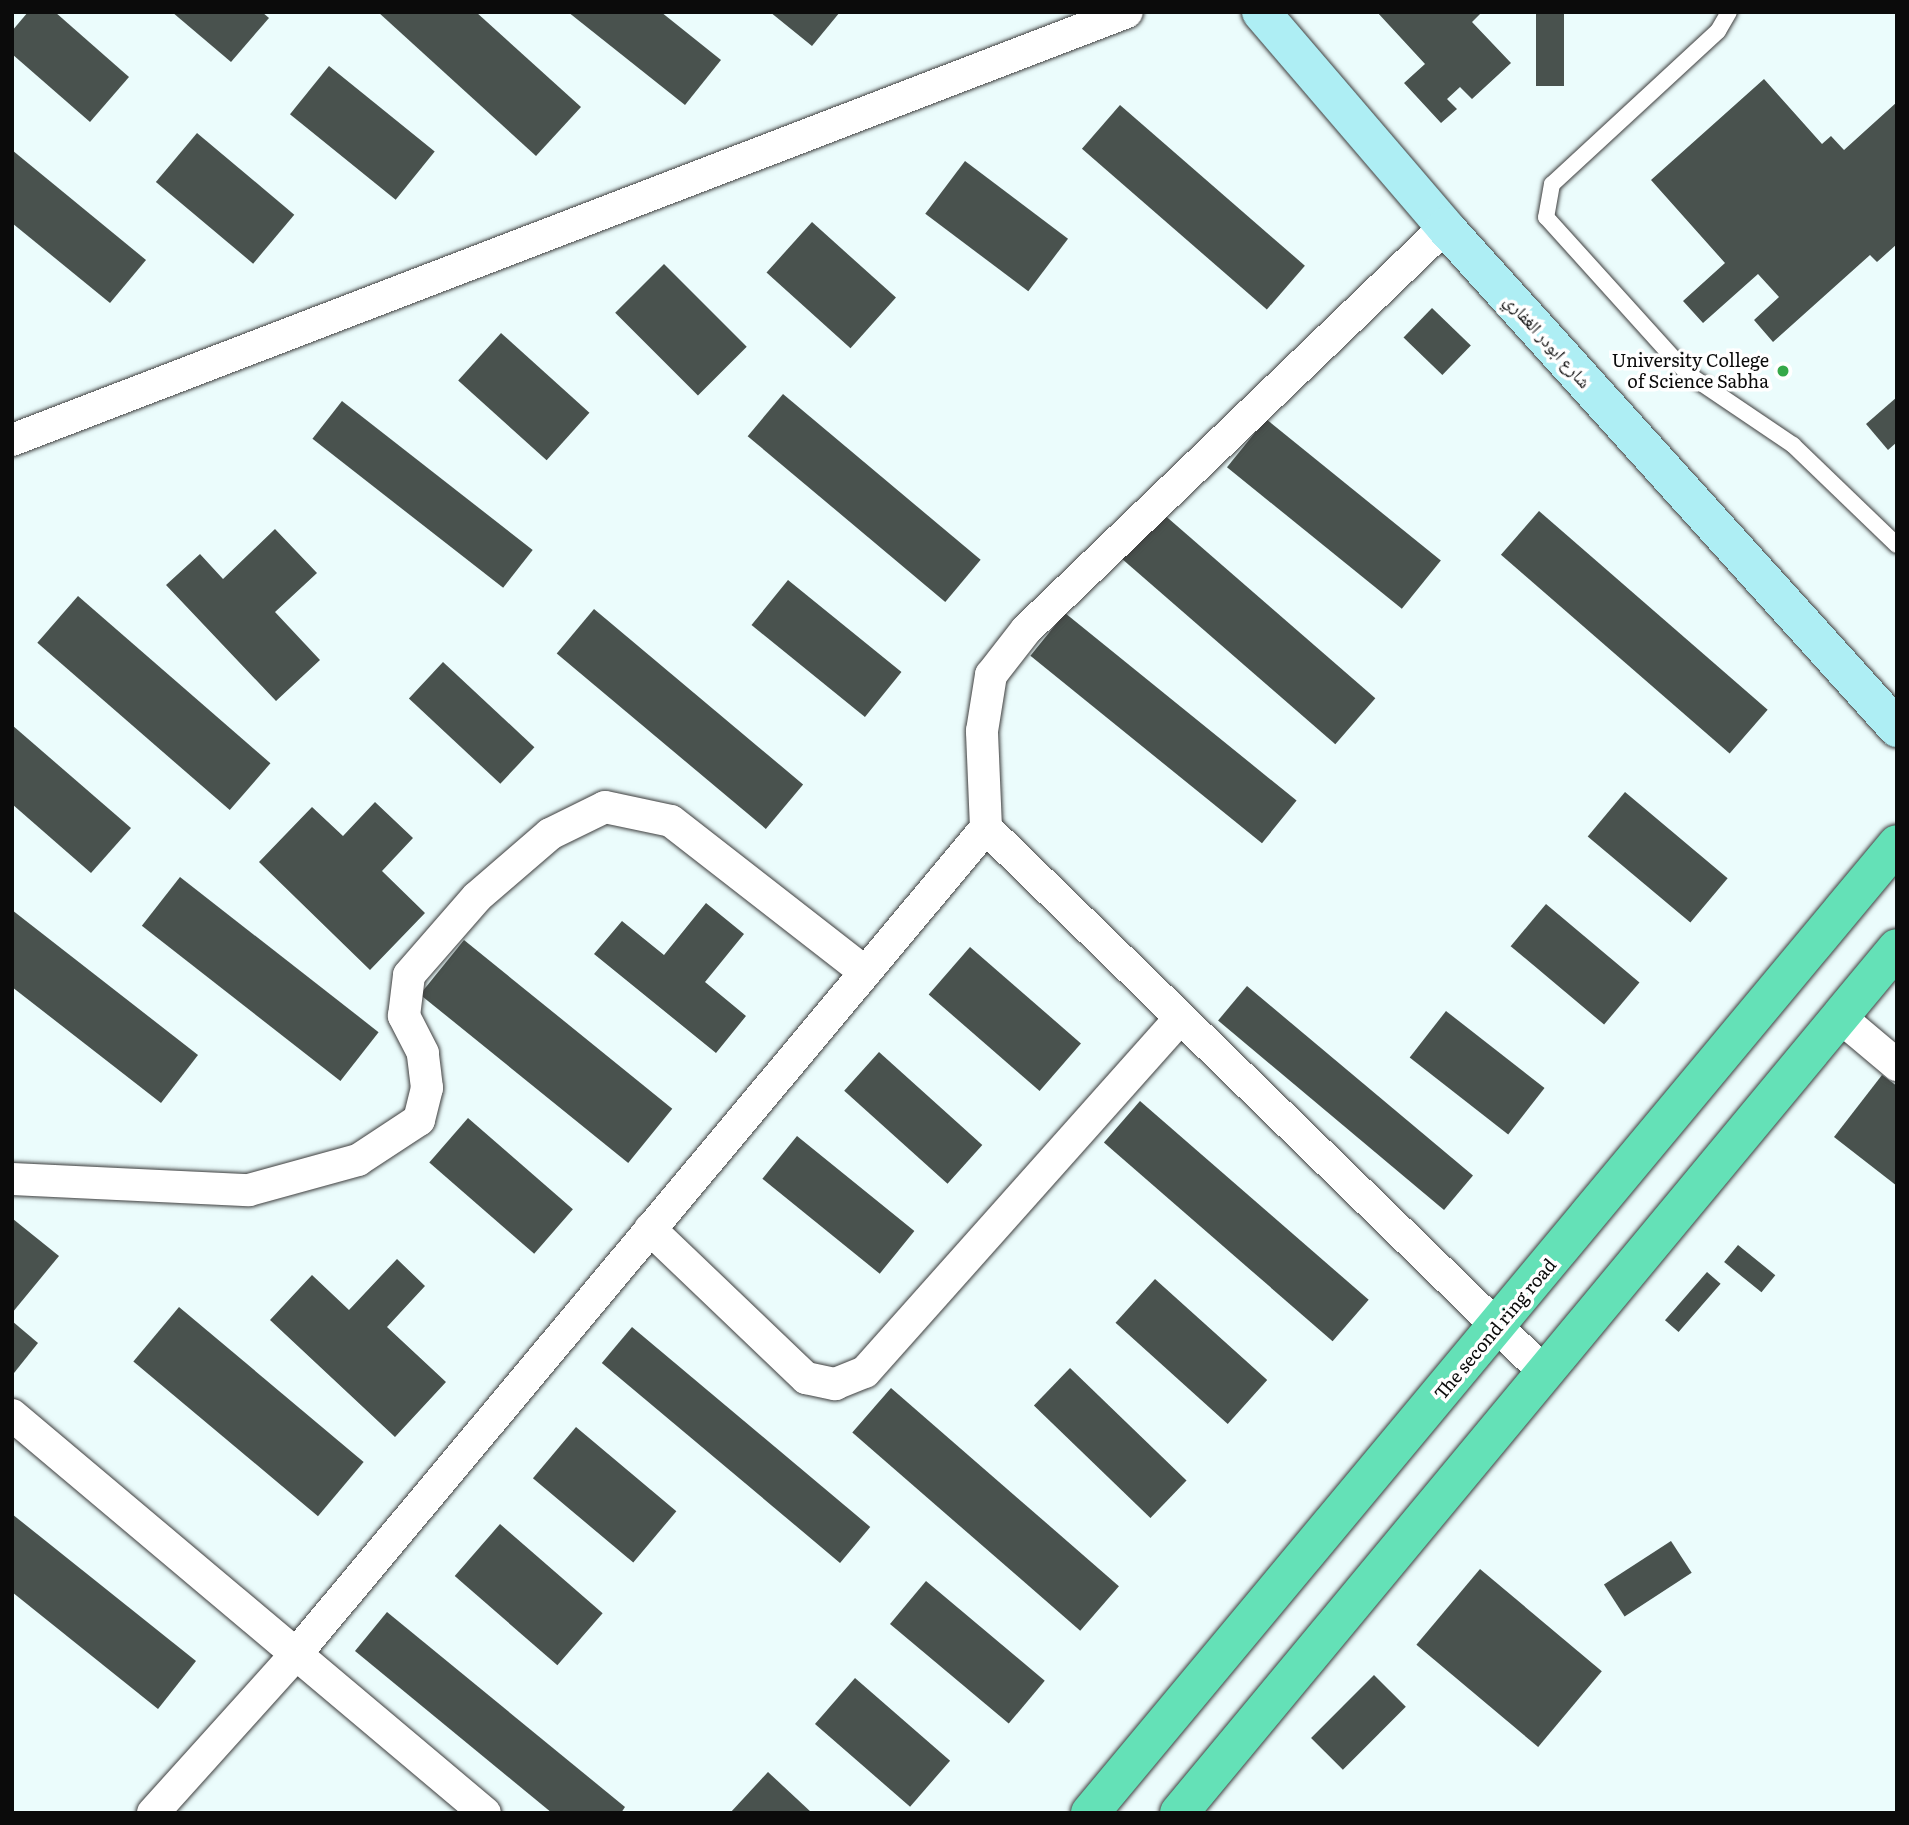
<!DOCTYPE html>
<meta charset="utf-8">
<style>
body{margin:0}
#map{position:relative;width:1909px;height:1825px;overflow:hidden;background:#ebfcfc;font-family:Literata,"Noto Naskh Arabic",serif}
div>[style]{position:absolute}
.building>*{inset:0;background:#49524e;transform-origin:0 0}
.roads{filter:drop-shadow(0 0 2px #3e3e3e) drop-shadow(0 0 2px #3e3e3e)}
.lane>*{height:16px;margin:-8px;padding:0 8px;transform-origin:8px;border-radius:8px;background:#fff}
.street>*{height:32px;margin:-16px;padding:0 16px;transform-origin:16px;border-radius:16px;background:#fff}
.secondary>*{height:38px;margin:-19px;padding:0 19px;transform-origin:19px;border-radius:19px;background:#aeeef4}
.highway>*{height:38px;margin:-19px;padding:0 19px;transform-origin:19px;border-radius:19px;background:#64e1b7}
.dots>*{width:19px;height:19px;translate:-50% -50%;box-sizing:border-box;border:4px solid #fff;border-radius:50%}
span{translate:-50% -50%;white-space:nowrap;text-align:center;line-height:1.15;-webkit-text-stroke:7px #fff;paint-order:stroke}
.street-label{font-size:18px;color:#0b0b0b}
.poi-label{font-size:18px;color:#0b0b0b}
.right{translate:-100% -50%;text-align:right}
.frame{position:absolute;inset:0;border:14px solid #0b0b0b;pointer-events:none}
</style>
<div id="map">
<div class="building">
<div style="clip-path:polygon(28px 12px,55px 12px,129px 77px,90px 122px,12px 54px,12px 31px)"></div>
<div style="clip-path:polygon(172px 12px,262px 12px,269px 18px,231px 62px)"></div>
<div style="clip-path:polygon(378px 12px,476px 12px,581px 107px,536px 156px)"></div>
<div style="clip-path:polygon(568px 12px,661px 12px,721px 60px,685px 105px)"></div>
<div style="clip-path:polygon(770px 12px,840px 12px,812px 46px)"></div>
<div style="clip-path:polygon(1377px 12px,1482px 12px,1472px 22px,1511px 63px,1472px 99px,1460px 87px,1447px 99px,1457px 109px,1441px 123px,1404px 83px,1425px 64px)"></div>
<div style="left:1536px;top:12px;width:28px;height:74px"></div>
<div style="left:329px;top:66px;width:136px;height:62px;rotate:39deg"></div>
<div style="clip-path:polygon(1764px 79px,1822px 144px,1831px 136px,1844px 150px,1897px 102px,1897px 244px,1877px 262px,1870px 255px,1773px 342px,1754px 320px,1779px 297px,1758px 274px,1703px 323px,1683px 301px,1725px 263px,1651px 180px)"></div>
<div style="left:1120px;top:105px;width:245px;height:58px;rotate:41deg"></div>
<div style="left:197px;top:133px;width:127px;height:64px;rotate:40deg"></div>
<div style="clip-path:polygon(12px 150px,146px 260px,110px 303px,12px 223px)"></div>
<div style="left:965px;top:161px;width:129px;height:66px;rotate:37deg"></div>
<div style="left:812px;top:222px;width:113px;height:68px;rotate:42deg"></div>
<div style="left:664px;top:264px;width:117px;height:69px;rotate:45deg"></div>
<div style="left:1432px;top:308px;width:54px;height:41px;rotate:44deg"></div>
<div style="left:501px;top:333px;width:119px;height:64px;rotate:42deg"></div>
<div style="left:783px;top:394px;width:258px;height:55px;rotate:40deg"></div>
<div style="clip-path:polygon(1897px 397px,1897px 442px,1888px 450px,1866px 424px)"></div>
<div style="left:342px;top:401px;width:242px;height:48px;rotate:38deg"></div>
<div style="left:1266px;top:419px;width:225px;height:62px;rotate:39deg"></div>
<div style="left:1539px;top:511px;width:303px;height:58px;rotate:41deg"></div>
<div style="left:1161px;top:512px;width:284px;height:61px;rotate:41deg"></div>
<div style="clip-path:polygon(275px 529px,317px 573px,275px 612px,320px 660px,276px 701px,166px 585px,200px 554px,223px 579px)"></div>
<div style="left:788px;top:580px;width:146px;height:58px;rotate:39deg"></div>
<div style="left:78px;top:596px;width:255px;height:62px;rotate:41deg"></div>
<div style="left:594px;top:609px;width:273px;height:58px;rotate:40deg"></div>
<div style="left:1065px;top:613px;width:298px;height:55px;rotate:39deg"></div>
<div style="left:443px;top:662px;width:125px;height:50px;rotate:43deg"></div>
<div style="clip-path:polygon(12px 725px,131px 828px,91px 873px,12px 804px)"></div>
<div style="left:1625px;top:792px;width:134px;height:58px;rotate:40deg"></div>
<div style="clip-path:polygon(375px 802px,413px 838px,382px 871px,425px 913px,370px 970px,259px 862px,312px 807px,343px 836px)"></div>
<div style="left:180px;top:877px;width:252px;height:62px;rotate:38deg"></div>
<div style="clip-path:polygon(706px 903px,744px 934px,705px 982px,746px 1016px,716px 1053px,594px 954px,622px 921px,664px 955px)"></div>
<div style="left:1546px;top:904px;width:122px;height:55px;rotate:40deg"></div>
<div style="clip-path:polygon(12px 910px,198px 1055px,161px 1103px,12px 987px)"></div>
<div style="left:464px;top:940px;width:268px;height:70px;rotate:39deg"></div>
<div style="left:970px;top:947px;width:147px;height:63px;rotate:41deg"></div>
<div style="left:1247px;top:986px;width:295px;height:45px;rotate:40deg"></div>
<div style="left:1446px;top:1011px;width:125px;height:59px;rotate:38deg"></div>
<div style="left:879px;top:1052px;width:139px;height:52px;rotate:42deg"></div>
<div style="clip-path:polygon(1882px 1075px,1897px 1086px,1897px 1186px,1834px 1137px)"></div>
<div style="left:1140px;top:1101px;width:303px;height:55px;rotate:41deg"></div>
<div style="left:468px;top:1118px;width:139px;height:59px;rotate:41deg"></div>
<div style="left:797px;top:1136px;width:151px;height:55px;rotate:39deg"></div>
<div style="clip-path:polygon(13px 1219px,59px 1256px,12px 1313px,12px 1220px)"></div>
<div style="left:1738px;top:1245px;width:48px;height:22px;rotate:39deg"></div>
<div style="clip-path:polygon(397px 1259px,425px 1286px,387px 1327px,446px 1382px,395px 1437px,270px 1320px,312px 1275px,349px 1310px)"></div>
<div style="left:1707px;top:1272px;width:18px;height:64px;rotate:41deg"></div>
<div style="left:1155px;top:1279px;width:151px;height:59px;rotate:42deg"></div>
<div style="left:179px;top:1307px;width:241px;height:71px;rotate:40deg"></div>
<div style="clip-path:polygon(12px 1321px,38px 1343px,14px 1373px,12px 1371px)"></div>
<div style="left:632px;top:1327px;width:311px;height:47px;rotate:40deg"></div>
<div style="left:1070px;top:1368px;width:162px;height:52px;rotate:44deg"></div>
<div style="left:891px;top:1388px;width:302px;height:59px;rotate:41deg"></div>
<div style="left:576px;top:1427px;width:131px;height:67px;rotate:40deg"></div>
<div style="clip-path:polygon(12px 1514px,196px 1661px,158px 1709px,12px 1592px)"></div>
<div style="left:500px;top:1524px;width:136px;height:69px;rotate:41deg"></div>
<div style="left:1671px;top:1541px;width:38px;height:80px;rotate:57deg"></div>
<div style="left:1480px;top:1569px;width:159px;height:99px;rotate:40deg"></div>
<div style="left:926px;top:1581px;width:155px;height:56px;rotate:40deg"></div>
<div style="clip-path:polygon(387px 1612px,625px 1807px,621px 1813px,552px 1813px,355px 1651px)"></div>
<div style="left:1374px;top:1675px;width:45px;height:89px;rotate:45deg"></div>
<div style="left:855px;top:1678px;width:126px;height:61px;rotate:41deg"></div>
<div style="clip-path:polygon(768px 1772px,812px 1813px,730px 1813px)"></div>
</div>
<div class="roads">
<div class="lane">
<div style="left:1729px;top:12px;width:22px;rotate:120deg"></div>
<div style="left:1718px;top:31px;width:226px;rotate:137.3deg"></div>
<div style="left:1552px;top:184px;width:34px;rotate:100deg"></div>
<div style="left:1546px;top:217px;width:212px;rotate:47.9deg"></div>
<div style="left:1688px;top:374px;width:127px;rotate:34.1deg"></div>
<div style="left:1793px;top:445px;width:144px;rotate:43.9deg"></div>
</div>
<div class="street">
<div style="left:12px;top:440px;width:1194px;rotate:-21deg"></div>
<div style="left:986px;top:828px;width:781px;rotate:44.27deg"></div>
<div style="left:1840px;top:1017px;width:75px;rotate:40.1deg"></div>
<div style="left:12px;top:1179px;width:237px;rotate:2.7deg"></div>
<div style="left:249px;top:1190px;width:113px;rotate:-15.4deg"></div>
<div style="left:358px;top:1160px;width:73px;rotate:-33.3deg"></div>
<div style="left:419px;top:1120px;width:33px;rotate:-76deg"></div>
<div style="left:427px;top:1088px;width:35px;rotate:-97deg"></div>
<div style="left:423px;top:1053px;width:42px;rotate:-117.2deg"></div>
<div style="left:404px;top:1016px;width:41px;rotate:-83deg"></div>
<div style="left:409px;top:975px;width:103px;rotate:-48.9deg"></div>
<div style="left:477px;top:897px;width:96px;rotate:-40.8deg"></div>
<div style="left:550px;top:834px;width:61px;rotate:-26.1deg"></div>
<div style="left:605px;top:807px;width:67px;rotate:12deg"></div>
<div style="left:671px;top:821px;width:246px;rotate:37.9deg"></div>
<div style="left:650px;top:1229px;width:216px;rotate:43.7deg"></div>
<div style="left:806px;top:1378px;width:30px;rotate:12deg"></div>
<div style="left:835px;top:1384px;width:32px;rotate:-22deg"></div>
<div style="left:865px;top:1372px;width:474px;rotate:-48.3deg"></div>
<div style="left:12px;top:1415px;width:618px;rotate:40.08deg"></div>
<div style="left:153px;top:1813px;width:214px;rotate:-48deg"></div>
<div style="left:296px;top:1654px;width:1076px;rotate:-50.13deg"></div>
<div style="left:986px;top:828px;width:97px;rotate:-92.4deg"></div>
<div style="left:982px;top:731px;width:57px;rotate:-80.9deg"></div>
<div style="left:991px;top:675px;width:57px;rotate:-52.1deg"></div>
<div style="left:1026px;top:630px;width:581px;rotate:-43.88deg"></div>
</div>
<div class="secondary">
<div style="left:1261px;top:12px;width:283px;rotate:49.4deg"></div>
<div style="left:1445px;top:227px;width:675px;rotate:47.94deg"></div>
</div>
<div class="highway">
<div style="left:1090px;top:1813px;width:1261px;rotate:-50.21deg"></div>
<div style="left:1179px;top:1813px;width:1124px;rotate:-50.31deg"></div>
</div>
</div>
<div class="dots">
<div style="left:1783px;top:371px;background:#36a848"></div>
</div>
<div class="street-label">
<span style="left:1548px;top:341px;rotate:48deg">شارع ابودر الغفاري</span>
<span style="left:1495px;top:1329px;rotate:-50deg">The second ring road</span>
</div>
<div class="poi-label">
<span class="right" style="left:1769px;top:371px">University College<br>of Science Sabha</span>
</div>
<div class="frame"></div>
</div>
